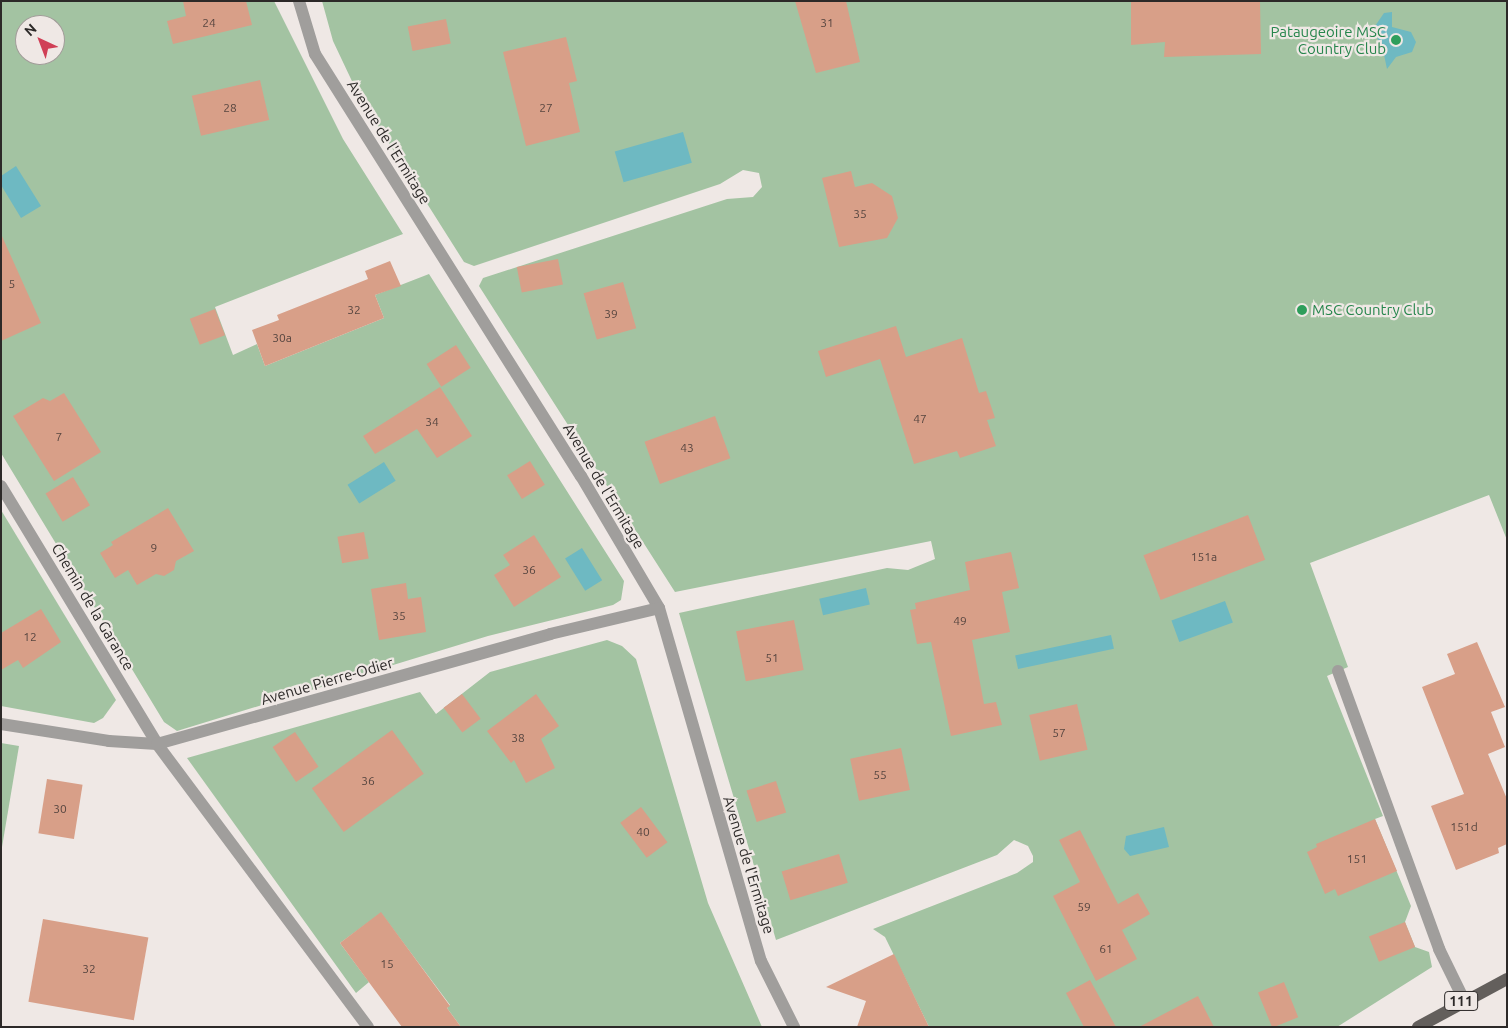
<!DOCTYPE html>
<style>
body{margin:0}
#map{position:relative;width:1508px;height:1028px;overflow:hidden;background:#efe8e5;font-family:Ubuntu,sans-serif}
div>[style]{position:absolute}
.green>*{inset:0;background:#a3c3a2}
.water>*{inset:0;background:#6eb9c2;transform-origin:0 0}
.building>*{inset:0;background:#d89f88;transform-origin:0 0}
.lane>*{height:12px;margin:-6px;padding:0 6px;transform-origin:6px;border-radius:6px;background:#a09e9c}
.street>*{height:12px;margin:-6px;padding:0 6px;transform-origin:6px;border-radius:6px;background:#a09e9c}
.primary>*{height:12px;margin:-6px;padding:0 6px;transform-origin:6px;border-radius:6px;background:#635f5c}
.dots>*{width:14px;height:14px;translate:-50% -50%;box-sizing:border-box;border:2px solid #efe8e5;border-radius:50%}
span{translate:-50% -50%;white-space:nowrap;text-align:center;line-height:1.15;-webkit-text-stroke:4.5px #efe8e5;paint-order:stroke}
.number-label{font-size:12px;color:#574640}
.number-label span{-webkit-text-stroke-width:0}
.shield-label span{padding:1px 4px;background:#efe8e5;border:1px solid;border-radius:4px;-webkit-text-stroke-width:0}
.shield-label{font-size:14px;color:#2c2928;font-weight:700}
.leisure-label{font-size:15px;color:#27864d}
.right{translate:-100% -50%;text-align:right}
.left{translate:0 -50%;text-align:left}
.street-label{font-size:15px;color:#2c2928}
.frame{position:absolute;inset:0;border:2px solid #2c2928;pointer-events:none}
.north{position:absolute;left:15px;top:15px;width:50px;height:50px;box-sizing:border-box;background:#efe8e5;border:1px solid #a19c99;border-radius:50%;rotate:317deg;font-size:14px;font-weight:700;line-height:20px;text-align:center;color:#2c2928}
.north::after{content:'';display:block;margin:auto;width:18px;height:22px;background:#d03f56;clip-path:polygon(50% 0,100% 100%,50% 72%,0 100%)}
</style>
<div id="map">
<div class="green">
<div style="clip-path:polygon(evenodd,1px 1px,274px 1px,343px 139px,403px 234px,215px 307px,233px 355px,257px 344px,265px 366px,384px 318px,375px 295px,429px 274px,624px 581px,621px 600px,613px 605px,488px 636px,177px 731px,164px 722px,1px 453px,1px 1px,25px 25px,55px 25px,55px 55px,25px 55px,25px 25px)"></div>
<div style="clip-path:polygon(322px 1px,1507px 1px,1507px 540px,1489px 495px,1310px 563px,1348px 667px,1327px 676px,1383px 816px,1375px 819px,1411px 906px,1405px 922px,1415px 947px,1429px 952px,1432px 967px,1337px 1027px,929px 1027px,885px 937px,873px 929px,1017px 873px,1033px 862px,1033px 856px,1028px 846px,1014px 840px,997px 855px,776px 940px,679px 613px,887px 568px,908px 570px,935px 559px,931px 541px,675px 592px,479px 286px,483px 278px,727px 199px,753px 197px,762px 187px,759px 173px,743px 170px,720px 184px,474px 266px,464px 262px,359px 96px,333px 41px)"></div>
<div style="clip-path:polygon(1px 510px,116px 700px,103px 718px,94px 723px,1px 706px)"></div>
<div style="clip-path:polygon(607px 640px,622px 646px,636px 659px,708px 903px,762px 1027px,461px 1027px,447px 1008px,450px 1005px,381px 913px,340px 943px,369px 982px,356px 993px,187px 758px,420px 692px,436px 714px,490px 672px)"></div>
<div style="clip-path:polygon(1px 743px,19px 746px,1px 853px)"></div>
</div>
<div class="water">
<div style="clip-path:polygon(1392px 12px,1392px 27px,1411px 32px,1416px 42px,1412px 52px,1396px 57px,1387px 69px,1383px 50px,1373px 29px,1384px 13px)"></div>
<div style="left:683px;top:132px;width:32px;height:71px;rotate:74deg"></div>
<div style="clip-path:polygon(16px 166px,41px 206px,21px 218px,1px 185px,1px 176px)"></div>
<div style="left:384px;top:462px;width:22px;height:43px;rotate:58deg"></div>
<div style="left:582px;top:548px;width:38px;height:20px;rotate:58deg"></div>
<div style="left:866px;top:588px;width:17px;height:48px;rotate:77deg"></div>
<div style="left:1225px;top:601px;width:23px;height:57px;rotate:70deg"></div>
<div style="left:1111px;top:635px;width:14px;height:98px;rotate:78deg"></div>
<div style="clip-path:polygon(1164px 827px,1169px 847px,1130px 856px,1124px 849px,1126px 836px)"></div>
</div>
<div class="building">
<div style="clip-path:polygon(183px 1px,246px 1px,252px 25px,173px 44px,167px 21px,186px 16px)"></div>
<div style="clip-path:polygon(795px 1px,846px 1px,860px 62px,816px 73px)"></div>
<div style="clip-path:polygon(1131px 1px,1260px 1px,1261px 54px,1164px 57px,1165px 42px,1131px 45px)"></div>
<div style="left:446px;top:19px;width:25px;height:39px;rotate:79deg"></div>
<div style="clip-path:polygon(566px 37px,577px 81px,569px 83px,580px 132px,526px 146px,503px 52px)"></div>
<div style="left:260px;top:80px;width:41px;height:70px;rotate:77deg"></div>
<div style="clip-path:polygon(851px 171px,855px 187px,872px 183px,892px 196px,898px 218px,887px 238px,839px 247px,822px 178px)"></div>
<div style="clip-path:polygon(1px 234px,41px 323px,1px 341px)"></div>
<div style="left:558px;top:259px;width:26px;height:42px;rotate:79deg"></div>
<div style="clip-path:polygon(390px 261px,401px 286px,375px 295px,384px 318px,265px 366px,252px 330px,279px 320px,277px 315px,368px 279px,365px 271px)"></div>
<div style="left:623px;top:282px;width:48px;height:41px;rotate:74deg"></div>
<div style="left:215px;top:309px;width:28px;height:27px;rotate:69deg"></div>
<div style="clip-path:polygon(896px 326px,906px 357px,962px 338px,979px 393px,986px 391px,995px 418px,987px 420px,996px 446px,960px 458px,957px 451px,914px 464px,880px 359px,826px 377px,818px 351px)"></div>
<div style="left:456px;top:345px;width:27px;height:35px;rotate:57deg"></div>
<div style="clip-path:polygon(440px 387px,472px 436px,437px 458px,417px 429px,375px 454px,363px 436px)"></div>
<div style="clip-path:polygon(64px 393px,101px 452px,54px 481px,13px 416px,43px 398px,50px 401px)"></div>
<div style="left:715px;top:416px;width:45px;height:75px;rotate:70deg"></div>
<div style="left:530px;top:461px;width:28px;height:27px;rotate:58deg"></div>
<div style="left:73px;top:477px;width:33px;height:32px;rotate:59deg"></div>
<div style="clip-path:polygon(168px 508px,194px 551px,176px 561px,174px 570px,164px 576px,156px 574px,137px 585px,128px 570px,115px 578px,100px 553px,113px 545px,111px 542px)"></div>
<div style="left:1248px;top:515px;width:48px;height:112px;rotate:69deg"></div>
<div style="left:364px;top:532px;width:27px;height:27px;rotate:80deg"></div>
<div style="clip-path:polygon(534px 535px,561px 577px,514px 607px,494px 575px,510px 565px,503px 555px)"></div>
<div style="clip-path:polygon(1011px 552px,1019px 588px,1002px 592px,1010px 632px,972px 640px,984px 704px,996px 702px,1002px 725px,951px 736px,931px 642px,917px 644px,910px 610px,916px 609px,915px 603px,970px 590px,965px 562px)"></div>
<div style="clip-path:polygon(406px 583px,408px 599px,421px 597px,426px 632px,379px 640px,371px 589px)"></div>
<div style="clip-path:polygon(41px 609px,61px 642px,23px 668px,18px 660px,1px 670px,1px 633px)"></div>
<div style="left:794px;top:620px;width:51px;height:59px;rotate:79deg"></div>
<div style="clip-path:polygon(1477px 642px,1505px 707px,1491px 712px,1505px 747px,1488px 754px,1507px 799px,1507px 844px,1498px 848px,1499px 853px,1456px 870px,1431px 806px,1464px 794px,1422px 687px,1455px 674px,1447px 654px)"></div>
<div style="left:462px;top:694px;width:31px;height:23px;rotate:53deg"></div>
<div style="clip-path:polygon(536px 694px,559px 726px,541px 739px,555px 768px,526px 783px,514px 760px,511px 763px,487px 731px)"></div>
<div style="left:1077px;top:704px;width:47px;height:49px;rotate:77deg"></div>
<div style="left:392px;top:730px;width:54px;height:99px;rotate:54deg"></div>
<div style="left:295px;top:732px;width:42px;height:27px;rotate:56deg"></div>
<div style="left:901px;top:748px;width:43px;height:52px;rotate:78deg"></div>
<div style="left:47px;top:779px;width:36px;height:55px;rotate:9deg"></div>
<div style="left:776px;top:781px;width:33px;height:31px;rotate:72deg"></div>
<div style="left:641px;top:807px;width:44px;height:26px;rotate:53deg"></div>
<div style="clip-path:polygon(1375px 819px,1397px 871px,1338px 896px,1335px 889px,1325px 894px,1307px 852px,1317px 847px,1316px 844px)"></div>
<div style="clip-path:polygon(1080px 830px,1118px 904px,1138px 893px,1150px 914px,1122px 930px,1137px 959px,1096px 981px,1053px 896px,1080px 882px,1059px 840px)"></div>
<div style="left:839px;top:854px;width:30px;height:60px;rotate:73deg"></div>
<div style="clip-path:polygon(381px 912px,450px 1006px,447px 1008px,461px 1027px,402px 1027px,340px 943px)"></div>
<div style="left:43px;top:919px;width:107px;height:84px;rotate:10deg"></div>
<div style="left:1405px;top:922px;width:27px;height:39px;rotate:68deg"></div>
<div style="clip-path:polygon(894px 954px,929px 1027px,857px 1027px,866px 1001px,826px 987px)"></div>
<div style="clip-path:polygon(1090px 980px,1116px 1027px,1084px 1027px,1066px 993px)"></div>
<div style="left:1284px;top:982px;width:38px;height:28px;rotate:68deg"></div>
<div style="clip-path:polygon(1198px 996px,1214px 1027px,1139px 1027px)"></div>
</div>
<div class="lane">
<div style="left:1338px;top:671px;width:296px;rotate:70deg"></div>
<div style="left:1439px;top:949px;width:57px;rotate:63.9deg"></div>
<div style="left:157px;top:744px;width:353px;rotate:53.3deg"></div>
</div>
<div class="street">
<div style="left:299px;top:1px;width:55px;rotate:73.2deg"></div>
<div style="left:315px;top:54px;width:499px;rotate:57.8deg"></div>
<div style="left:581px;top:476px;width:153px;rotate:59.4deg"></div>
<div style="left:659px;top:608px;width:367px;rotate:73.9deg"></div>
<div style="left:761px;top:961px;width:74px;rotate:63.4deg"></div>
<div style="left:1px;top:486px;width:301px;rotate:58.8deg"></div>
<div style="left:1px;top:724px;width:109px;rotate:8.9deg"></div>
<div style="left:109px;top:741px;width:48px;rotate:3.6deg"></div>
<div style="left:157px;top:744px;width:408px;rotate:-15.6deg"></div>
<div style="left:550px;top:634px;width:112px;rotate:-13.4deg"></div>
</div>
<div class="primary">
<div style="left:1418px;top:1027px;width:101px;rotate:-28.3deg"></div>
</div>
<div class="dots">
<div style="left:1396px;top:40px;background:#2e9e5b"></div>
<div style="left:1302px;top:310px;background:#2e9e5b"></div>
</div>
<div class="number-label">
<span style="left:209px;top:23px">24</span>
<span style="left:827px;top:23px">31</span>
<span style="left:230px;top:108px">28</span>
<span style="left:546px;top:108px">27</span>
<span style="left:860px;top:214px">35</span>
<span style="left:12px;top:284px">5</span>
<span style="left:354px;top:310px">32</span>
<span style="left:611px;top:314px">39</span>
<span style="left:282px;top:338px">30a</span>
<span style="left:920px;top:419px">47</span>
<span style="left:432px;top:422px">34</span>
<span style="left:59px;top:437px">7</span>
<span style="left:687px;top:448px">43</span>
<span style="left:154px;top:548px">9</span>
<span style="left:1204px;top:557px">151a</span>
<span style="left:529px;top:570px">36</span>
<span style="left:399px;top:616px">35</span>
<span style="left:960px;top:621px">49</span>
<span style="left:30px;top:637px">12</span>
<span style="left:772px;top:658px">51</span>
<span style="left:1059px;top:733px">57</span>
<span style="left:518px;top:738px">38</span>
<span style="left:880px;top:775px">55</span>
<span style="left:368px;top:781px">36</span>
<span style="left:60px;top:809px">30</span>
<span style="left:1464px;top:827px">151d</span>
<span style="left:643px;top:832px">40</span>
<span style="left:1357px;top:859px">151</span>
<span style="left:1084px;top:907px">59</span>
<span style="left:1106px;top:949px">61</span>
<span style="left:387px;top:964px">15</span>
<span style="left:89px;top:969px">32</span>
</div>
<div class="shield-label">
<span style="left:1461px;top:1001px">111</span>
</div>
<div class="leisure-label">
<span class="right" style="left:1386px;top:40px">Pataugeoire MSC<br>Country Club</span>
<span class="left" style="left:1312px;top:310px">MSC Country Club</span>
</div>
<div class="street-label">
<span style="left:389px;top:142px;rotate:58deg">Avenue de l'Ermitage</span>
<span style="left:604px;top:486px;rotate:59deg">Avenue de l'Ermitage</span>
<span style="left:93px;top:607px;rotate:59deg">Chemin de la Garance</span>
<span style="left:327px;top:681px;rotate:-16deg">Avenue Pierre-Odier</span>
<span style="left:749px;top:865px;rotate:73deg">Avenue de l'Ermitage</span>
</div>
<div class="frame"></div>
<div class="north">N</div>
</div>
